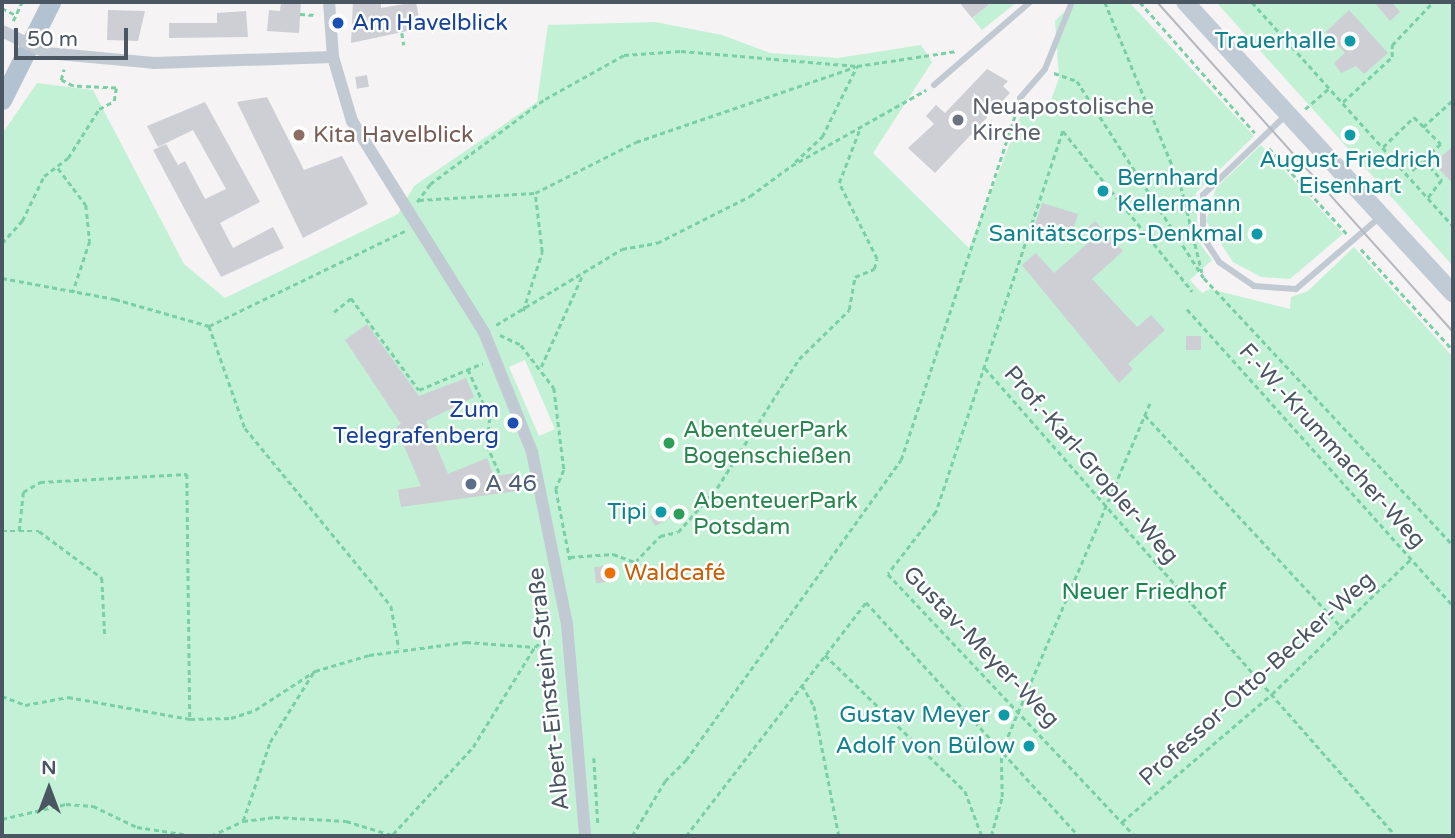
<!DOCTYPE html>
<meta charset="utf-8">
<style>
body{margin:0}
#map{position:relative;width:1455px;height:838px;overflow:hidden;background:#f5f3f3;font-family:"Varela Round",sans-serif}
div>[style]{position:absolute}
.green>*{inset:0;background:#c3f1d5}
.building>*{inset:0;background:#cdcfd5;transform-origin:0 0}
.path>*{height:2.5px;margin-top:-1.25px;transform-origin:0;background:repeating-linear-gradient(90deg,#7ad0a6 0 5px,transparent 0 8.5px)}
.service>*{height:6px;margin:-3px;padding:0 3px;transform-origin:3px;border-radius:3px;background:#c1cad2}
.minor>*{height:12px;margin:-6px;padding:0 6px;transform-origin:6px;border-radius:6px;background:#c1cad2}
.secondary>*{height:18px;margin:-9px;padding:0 9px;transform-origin:9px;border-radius:9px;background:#c1cbd6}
.primary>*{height:19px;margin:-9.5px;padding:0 9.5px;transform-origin:9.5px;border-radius:9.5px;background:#b3c2d1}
.tram>*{height:2px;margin:-1px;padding:0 1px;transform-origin:1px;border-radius:1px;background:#b5b8bd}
.minor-bridge>*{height:12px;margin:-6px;padding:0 6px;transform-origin:6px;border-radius:6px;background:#c1cad2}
.dots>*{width:19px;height:19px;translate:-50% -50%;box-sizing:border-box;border:4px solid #fff;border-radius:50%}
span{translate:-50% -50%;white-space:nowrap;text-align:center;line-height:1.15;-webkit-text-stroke:5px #fff;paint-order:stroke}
.transit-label{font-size:23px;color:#164399}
.left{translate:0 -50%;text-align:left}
.right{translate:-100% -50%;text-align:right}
.culture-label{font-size:23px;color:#0d838f}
.worship-label{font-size:23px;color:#5b616d}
.education-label{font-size:23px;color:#785e54}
.leisure-label{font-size:23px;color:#27864d}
.street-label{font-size:23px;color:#4a5661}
.service-label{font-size:23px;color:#4e5e75}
.food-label{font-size:23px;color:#c56008}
.park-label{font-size:23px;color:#17864f}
.frame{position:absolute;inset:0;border:4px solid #4a5661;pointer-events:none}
.north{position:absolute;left:14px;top:754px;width:70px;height:70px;-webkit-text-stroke:5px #fff;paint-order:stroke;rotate:0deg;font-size:19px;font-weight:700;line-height:28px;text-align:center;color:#4a5661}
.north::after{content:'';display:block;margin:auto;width:24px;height:32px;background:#4a5661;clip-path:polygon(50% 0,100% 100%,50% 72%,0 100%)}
.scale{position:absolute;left:14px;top:28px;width:114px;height:32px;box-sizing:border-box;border:4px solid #4a5661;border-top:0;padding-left:9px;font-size:21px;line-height:24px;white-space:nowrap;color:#4a5661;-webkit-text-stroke:5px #fff;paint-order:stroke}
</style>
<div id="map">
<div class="green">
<div style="clip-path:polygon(992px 2px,1017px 2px,982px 30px,972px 18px)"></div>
<div style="clip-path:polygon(evenodd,1074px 2px,1129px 2px,1254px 136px,1196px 193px,1198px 241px,1212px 260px,1190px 280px,1202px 293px,1210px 289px,1290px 309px,1291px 297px,1308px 291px,1354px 247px,1453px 357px,1453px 836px,2px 836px,2px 134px,37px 83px,93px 90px,184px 264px,225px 298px,398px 214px,414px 186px,537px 102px,548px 25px,655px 22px,722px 35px,770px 53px,838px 58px,921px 45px,932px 62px,873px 153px,969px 248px,1024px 107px,1047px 111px,1059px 78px,1055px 21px,1074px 2px,525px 360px,555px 429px,539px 436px,509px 367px,525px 360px)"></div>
<div style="clip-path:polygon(1216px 2px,1453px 2px,1453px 266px,1309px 105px)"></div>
<div style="clip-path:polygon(1261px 145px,1343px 234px,1290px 279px,1261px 277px,1233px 262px,1206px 221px,1216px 188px)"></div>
</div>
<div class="building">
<div style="clip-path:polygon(281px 2px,301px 2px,299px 33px,267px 31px,269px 10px,280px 11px)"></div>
<div style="clip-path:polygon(353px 2px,381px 2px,381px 8px,416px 2px,421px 28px,351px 43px)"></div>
<div style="clip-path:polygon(959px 2px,992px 2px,972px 18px)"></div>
<div style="clip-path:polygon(1374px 2px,1392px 2px,1400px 12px,1390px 21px)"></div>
<div style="clip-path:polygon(108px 10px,145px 11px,138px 41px,107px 40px)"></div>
<div style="clip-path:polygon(1349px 10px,1388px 53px,1364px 74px,1356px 66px,1341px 73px,1334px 63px,1345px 53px,1326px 32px)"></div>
<div style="clip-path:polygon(246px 11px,248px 37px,169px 38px,169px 23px,217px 23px,217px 13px)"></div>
<div style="clip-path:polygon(987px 69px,1008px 81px,1003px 86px,1010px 93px,935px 173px,908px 148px,934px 124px,926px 116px,936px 105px,945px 113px)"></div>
<div style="left:367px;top:75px;width:12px;height:12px;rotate:81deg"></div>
<div style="clip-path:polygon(267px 97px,304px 170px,342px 156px,368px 204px,303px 238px,237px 102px)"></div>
<div style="clip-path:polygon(205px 102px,260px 202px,220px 223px,233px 248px,273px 227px,284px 248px,221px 277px,153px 150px,166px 144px,178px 165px,185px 161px,205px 199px,226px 189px,193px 130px,158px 147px,147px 126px)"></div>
<div style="clip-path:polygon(1453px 146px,1453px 184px,1434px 163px)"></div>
<div style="clip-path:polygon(1042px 203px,1078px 214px,1073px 230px,1052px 223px,1043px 231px,1034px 228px)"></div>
<div style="clip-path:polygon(1095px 221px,1123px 251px,1092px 279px,1137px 327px,1151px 315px,1165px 330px,1128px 364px,1133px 369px,1119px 383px,1022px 265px,1036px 253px,1054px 273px,1095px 237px,1082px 233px)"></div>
<div style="clip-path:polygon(367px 324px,419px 396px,466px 378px,474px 397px,426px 421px,448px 474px,487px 458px,494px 476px,515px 473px,517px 491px,401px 507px,398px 490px,421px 486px,396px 427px,401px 424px,345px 340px)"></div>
<div style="left:1186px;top:336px;width:15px;height:14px"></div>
<div style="clip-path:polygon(662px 504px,672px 517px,655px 526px,650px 517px)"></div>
<div style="left:613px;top:565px;width:16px;height:19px;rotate:83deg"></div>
</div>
<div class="path">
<div style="left:1105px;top:2px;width:199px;rotate:67.6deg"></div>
<div style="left:1181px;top:186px;width:89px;rotate:76.3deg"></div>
<div style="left:1140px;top:2px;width:174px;rotate:48.7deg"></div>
<div style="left:1252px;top:2px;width:301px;rotate:48.1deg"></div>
<div style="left:2px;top:8px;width:16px;rotate:27deg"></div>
<div style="left:300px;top:14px;width:15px;rotate:4deg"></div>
<div style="left:13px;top:21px;width:21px;rotate:-65deg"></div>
<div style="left:402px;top:33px;width:12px;rotate:81deg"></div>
<div style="left:1054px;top:73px;width:24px;rotate:19deg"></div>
<div style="left:1077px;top:81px;width:234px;rotate:57.2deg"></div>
<div style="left:1204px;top:278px;width:365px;rotate:47deg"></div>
<div style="left:1343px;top:102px;width:67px;rotate:-42.6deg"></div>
<div style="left:1392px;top:57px;width:12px;rotate:-90deg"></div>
<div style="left:1392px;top:45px;width:58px;rotate:-46.4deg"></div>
<div style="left:1305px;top:109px;width:33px;rotate:-41deg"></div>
<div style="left:1423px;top:127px;width:40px;rotate:-42deg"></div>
<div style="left:1063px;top:131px;width:402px;rotate:108.4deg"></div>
<div style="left:936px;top:512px;width:78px;rotate:127.7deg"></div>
<div style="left:888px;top:574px;width:360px;rotate:46.7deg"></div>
<div style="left:1063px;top:131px;width:206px;rotate:51.1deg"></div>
<div style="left:1383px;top:147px;width:43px;rotate:-44.1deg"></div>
<div style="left:1414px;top:117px;width:38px;rotate:45deg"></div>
<div style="left:1441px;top:144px;width:42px;rotate:136.9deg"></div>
<div style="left:1269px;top:148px;width:116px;rotate:47.8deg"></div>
<div style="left:1424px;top:160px;width:27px;rotate:48deg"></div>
<div style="left:1442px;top:180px;width:23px;rotate:128deg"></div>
<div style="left:795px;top:162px;width:37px;rotate:-43deg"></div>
<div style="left:822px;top:137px;width:79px;rotate:-63.8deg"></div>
<div style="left:58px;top:168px;width:46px;rotate:52.9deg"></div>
<div style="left:86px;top:205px;width:36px;rotate:84deg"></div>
<div style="left:90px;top:241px;width:54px;rotate:108.4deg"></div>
<div style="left:419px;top:200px;width:116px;rotate:-3.5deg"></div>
<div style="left:535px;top:193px;width:113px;rotate:-26.8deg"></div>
<div style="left:636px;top:142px;width:231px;rotate:-18.9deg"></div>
<div style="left:417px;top:202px;width:22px;rotate:-54deg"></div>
<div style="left:430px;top:184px;width:143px;rotate:-36.5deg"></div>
<div style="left:545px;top:99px;width:90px;rotate:-29.1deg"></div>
<div style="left:624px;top:55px;width:57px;rotate:-4deg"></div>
<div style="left:681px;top:51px;width:177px;rotate:4.9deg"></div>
<div style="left:857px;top:66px;width:101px;rotate:-8.5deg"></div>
<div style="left:2px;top:243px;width:30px;rotate:-48deg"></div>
<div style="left:22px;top:221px;width:50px;rotate:-63.9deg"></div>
<div style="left:44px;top:176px;width:30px;rotate:-37deg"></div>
<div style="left:68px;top:158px;width:58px;rotate:-57.7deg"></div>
<div style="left:99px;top:109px;width:17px;rotate:-28deg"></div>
<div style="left:114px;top:101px;width:13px;rotate:-81deg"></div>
<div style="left:116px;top:88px;width:43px;rotate:-177.3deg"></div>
<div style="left:73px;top:86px;width:13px;rotate:-153deg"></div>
<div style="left:61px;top:80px;width:11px;rotate:-75deg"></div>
<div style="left:1361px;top:249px;width:137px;rotate:47.7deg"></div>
<div style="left:2px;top:278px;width:115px;rotate:10.5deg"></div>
<div style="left:115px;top:299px;width:98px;rotate:16deg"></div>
<div style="left:209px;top:326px;width:218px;rotate:-25.9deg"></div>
<div style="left:1187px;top:309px;width:398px;rotate:48.1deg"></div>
<div style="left:523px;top:311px;width:62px;rotate:-72.1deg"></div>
<div style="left:542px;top:252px;width:59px;rotate:-96.8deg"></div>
<div style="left:334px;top:312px;width:22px;rotate:-39deg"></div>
<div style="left:351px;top:298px;width:114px;rotate:53.5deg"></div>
<div style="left:419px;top:390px;width:69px;rotate:-22.9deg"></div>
<div style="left:496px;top:325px;width:147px;rotate:-31.1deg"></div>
<div style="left:622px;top:249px;width:36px;rotate:-10deg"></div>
<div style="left:657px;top:243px;width:104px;rotate:-26.8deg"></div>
<div style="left:750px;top:196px;width:51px;rotate:-36.2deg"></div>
<div style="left:791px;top:166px;width:155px;rotate:-29.4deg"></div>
<div style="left:209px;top:326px;width:108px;rotate:70.6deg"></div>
<div style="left:245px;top:428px;width:230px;rotate:50.6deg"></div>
<div style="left:391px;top:606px;width:43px;rotate:79.2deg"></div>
<div style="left:500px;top:335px;width:23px;rotate:25deg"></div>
<div style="left:521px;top:345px;width:54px;rotate:52.5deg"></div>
<div style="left:554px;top:388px;width:83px;rotate:83deg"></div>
<div style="left:564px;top:470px;width:21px;rotate:113deg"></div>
<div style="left:556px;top:489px;width:72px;rotate:78.8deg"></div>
<div style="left:541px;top:367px;width:102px;rotate:-65.7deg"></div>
<div style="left:985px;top:368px;width:623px;rotate:48.71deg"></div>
<div style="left:468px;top:369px;width:54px;rotate:65.8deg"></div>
<div style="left:490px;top:418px;width:27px;rotate:96deg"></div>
<div style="left:487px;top:445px;width:30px;rotate:66deg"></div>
<div style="left:1145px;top:415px;width:289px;rotate:47.2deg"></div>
<div style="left:2px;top:531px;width:37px"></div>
<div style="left:39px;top:531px;width:79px;rotate:36.7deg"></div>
<div style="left:102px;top:578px;width:60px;rotate:87.1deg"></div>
<div style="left:19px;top:531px;width:39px;rotate:-84deg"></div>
<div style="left:23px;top:492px;width:20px;rotate:-30deg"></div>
<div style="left:40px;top:482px;width:147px;rotate:-3.1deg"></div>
<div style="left:187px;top:474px;width:245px;rotate:89.3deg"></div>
<div style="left:190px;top:719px;width:41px;rotate:-1.4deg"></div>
<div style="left:231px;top:718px;width:25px;rotate:-18deg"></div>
<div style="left:255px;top:710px;width:72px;rotate:-33deg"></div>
<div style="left:315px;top:671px;width:56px;rotate:-16.5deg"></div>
<div style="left:369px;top:655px;width:98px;rotate:-7.6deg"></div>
<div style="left:466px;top:642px;width:69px;rotate:4.1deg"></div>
<div style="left:535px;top:647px;width:24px;rotate:-38deg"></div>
<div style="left:570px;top:557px;width:43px;rotate:-4deg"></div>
<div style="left:613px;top:554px;width:23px;rotate:20deg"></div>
<div style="left:635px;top:562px;width:36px;rotate:-46deg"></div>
<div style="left:660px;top:536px;width:18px;rotate:-13deg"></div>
<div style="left:678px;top:532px;width:59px;rotate:-48.4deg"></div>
<div style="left:717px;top:488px;width:153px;rotate:-57.6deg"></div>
<div style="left:799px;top:359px;width:70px;rotate:-44.4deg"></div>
<div style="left:849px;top:310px;width:34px;rotate:-80deg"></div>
<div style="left:855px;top:277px;width:21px;rotate:-23deg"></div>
<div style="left:874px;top:269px;width:10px;rotate:-73deg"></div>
<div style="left:877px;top:259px;width:85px;rotate:-116.6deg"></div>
<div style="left:839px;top:183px;width:56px;rotate:-69deg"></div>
<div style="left:825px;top:655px;width:195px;rotate:44.2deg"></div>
<div style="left:965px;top:791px;width:48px;rotate:69.3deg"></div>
<div style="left:802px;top:685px;width:24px;rotate:60deg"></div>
<div style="left:814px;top:706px;width:132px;rotate:79.1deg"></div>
<div style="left:2px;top:696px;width:25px;rotate:21deg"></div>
<div style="left:25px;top:705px;width:44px;rotate:-10.5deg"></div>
<div style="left:68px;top:697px;width:124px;rotate:10.2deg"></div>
<div style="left:594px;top:758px;width:66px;rotate:86.5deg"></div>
<div style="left:2px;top:819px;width:66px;rotate:-13.2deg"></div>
<div style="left:66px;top:804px;width:27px;rotate:4deg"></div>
<div style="left:93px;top:806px;width:49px;rotate:25.5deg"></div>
<div style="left:137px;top:827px;width:59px;rotate:8.8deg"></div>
<div style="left:243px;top:821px;width:83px;rotate:-71.1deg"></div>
<div style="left:270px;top:742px;width:81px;rotate:-58.1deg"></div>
<div style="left:1122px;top:822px;width:197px;rotate:-40.5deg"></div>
<div style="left:1272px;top:694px;width:195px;rotate:-44.2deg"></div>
<div style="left:393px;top:834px;width:118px;rotate:-47.4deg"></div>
<div style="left:473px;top:747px;width:116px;rotate:-58.4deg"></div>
<div style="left:211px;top:836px;width:35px;rotate:-25deg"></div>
<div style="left:243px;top:821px;width:32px;rotate:-7deg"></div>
<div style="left:275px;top:817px;width:71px;rotate:3.2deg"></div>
<div style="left:346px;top:821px;width:51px;rotate:17deg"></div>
<div style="left:632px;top:836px;width:64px;rotate:-59deg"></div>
<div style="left:665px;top:781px;width:30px;rotate:-45deg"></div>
<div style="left:686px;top:760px;width:369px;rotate:-54.4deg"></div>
<div style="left:901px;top:460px;width:372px;rotate:-71.7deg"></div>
<div style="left:686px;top:836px;width:295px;rotate:-52.4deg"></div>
<div style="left:866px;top:602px;width:316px;rotate:47.7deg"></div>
<div style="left:991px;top:836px;width:41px;rotate:-74.2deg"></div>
<div style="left:1002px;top:797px;width:45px;rotate:-91.3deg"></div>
<div style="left:1001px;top:752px;width:379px;rotate:-66.9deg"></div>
</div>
<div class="service">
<div style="left:934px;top:85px;width:127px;rotate:-40.8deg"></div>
<div style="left:1020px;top:98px;width:38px;rotate:-49deg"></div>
<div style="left:1045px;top:69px;width:72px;rotate:-68.1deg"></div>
<div style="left:1286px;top:115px;width:115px;rotate:136.1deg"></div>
<div style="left:1203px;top:195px;width:42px;rotate:90deg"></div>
<div style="left:1203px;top:237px;width:30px;rotate:57deg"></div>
<div style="left:1219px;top:262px;width:42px;rotate:34.4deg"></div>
<div style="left:1254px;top:286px;width:42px;rotate:4.1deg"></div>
<div style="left:1296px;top:289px;width:111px;rotate:-40.6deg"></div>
</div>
<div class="minor">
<div style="left:329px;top:2px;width:55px;rotate:85.8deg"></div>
<div style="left:333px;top:57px;width:67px;rotate:73.5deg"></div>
<div style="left:352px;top:121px;width:249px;rotate:58deg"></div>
<div style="left:484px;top:332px;width:129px;rotate:68.2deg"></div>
<div style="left:532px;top:452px;width:176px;rotate:78.5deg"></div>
<div style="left:567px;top:624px;width:213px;rotate:85.1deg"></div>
<div style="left:47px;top:53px;width:107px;rotate:5.3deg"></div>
<div style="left:154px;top:63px;width:179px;rotate:-1.9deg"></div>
</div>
<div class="secondary">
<div style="left:1185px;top:2px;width:396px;rotate:47.4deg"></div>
</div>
<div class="primary">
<div style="left:2px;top:100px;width:110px;rotate:-63.4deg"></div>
</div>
<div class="tram">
<div style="left:1157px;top:2px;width:443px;rotate:48.1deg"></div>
</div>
<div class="minor-bridge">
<div style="left:2px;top:31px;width:50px;rotate:26.1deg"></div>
</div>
<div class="dots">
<div style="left:338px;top:23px;background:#1a4fb4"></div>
<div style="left:1350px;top:41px;background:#0f9aa8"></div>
<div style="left:958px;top:120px;background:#6b7280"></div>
<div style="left:299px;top:135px;background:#8d6e63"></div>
<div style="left:1350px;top:135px;background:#0f9aa8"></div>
<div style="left:1103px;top:191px;background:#0f9aa8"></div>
<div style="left:1257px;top:234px;background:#0f9aa8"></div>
<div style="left:513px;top:423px;background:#1a4fb4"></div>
<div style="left:669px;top:443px;background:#2e9e5b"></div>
<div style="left:471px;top:484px;background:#5c6f8a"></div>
<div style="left:661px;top:512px;background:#0f9aa8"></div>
<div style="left:679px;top:514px;background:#2e9e5b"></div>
<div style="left:610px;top:573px;background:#e8710a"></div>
<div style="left:1004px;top:715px;background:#0f9aa8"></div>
<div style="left:1029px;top:746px;background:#0f9aa8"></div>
</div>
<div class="transit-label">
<span class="left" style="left:352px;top:23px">Am Havelblick</span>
<span class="right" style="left:499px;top:423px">Zum<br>Telegrafenberg</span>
</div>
<div class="culture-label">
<span class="right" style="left:1336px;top:41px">Trauerhalle</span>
<span style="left:1350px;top:173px">August Friedrich<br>Eisenhart</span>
<span class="left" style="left:1117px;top:191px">Bernhard<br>Kellermann</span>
<span class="right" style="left:1243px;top:234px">Sanitätscorps-Denkmal</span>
<span class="right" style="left:647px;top:512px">Tipi</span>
<span class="right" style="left:990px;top:715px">Gustav Meyer</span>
<span class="right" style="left:1015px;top:746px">Adolf von Bülow</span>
</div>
<div class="worship-label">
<span class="left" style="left:972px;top:120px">Neuapostolische<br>Kirche</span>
</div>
<div class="education-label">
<span class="left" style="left:313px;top:135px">Kita Havelblick</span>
</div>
<div class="leisure-label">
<span class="left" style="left:683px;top:443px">AbenteuerPark<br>Bogenschießen</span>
<span class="left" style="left:693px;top:514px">AbenteuerPark<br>Potsdam</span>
</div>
<div class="street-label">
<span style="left:1332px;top:446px;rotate:48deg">F.-W.-Krummacher-Weg</span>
<span style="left:1091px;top:465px;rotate:49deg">Prof.-Karl-Gropler-Weg</span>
<span style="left:981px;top:647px;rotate:46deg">Gustav-Meyer-Weg</span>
<span style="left:1257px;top:679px;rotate:-42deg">Professor-Otto-Becker-Weg</span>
<span style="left:549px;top:689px;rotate:-96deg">Albert-Einstein-Straße</span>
</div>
<div class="service-label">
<span class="left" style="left:485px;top:484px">A 46</span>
</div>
<div class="food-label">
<span class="left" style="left:624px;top:573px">Waldcafé</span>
</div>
<div class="park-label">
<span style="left:1144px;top:592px">Neuer Friedhof</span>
</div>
<div class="frame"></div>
<div class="north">N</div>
<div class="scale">50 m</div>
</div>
